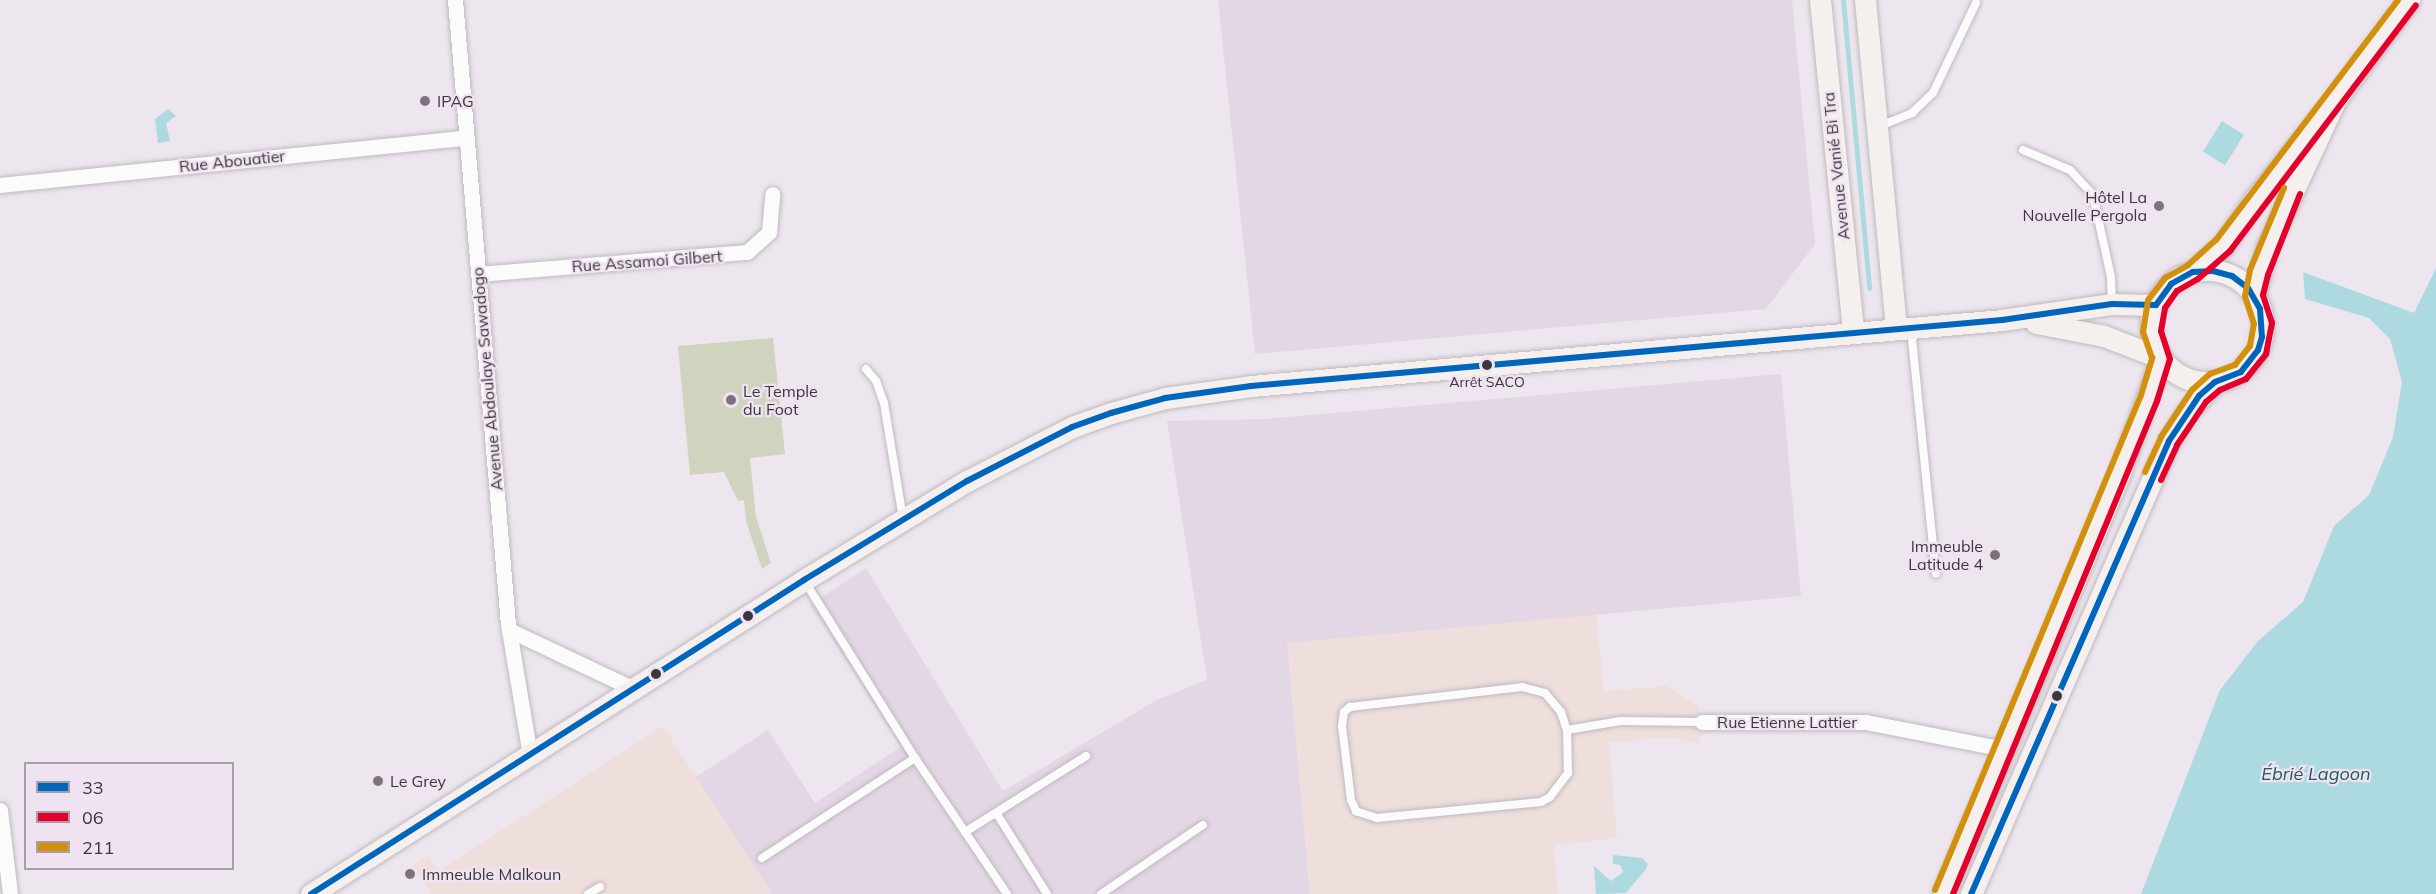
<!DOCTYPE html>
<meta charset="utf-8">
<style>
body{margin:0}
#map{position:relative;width:2436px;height:894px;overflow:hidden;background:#ede6ee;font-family:Mulish,sans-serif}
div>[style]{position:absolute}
.commercial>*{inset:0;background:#efdfdc}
.built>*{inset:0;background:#e4d7e5}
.green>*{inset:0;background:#d0d4bf}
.water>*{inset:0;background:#addae1;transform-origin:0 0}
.stream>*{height:5px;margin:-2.5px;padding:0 2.5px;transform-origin:2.5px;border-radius:2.5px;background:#addae1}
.roads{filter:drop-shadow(0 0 2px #bfb9c0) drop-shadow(0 0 2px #bfb9c0)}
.lane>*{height:8px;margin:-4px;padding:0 4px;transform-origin:4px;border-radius:4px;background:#fcfbfc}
.street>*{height:15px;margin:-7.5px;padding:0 7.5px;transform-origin:7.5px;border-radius:7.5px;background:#fcfbfc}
.secondary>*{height:21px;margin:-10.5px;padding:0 10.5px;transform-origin:10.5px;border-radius:10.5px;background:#f5f0ee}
.secondary>.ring{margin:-10.5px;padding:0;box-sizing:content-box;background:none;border:21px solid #f5f0ee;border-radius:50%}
.bus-1>*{height:6px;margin:-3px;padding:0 3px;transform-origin:3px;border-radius:3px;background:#0065bd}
.bus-2>*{height:6px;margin:-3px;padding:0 3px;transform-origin:3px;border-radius:3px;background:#e4002b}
.bus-3>*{height:6px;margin:-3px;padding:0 3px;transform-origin:3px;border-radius:3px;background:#d2900c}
.dots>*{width:16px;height:16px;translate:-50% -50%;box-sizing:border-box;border:3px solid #f0e3f1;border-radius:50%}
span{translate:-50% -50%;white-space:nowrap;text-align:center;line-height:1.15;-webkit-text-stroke:4.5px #f0e3f1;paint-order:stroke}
.bus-label{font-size:14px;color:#3c373c}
.poi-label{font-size:16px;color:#3c373c}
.left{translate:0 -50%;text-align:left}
.right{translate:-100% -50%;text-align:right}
.street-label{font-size:16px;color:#3c373c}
.water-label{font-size:18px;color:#215a5f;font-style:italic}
.legend{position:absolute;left:24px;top:762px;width:210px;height:108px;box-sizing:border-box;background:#f0e3f1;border:2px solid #a89ea9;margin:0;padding:8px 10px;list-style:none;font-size:18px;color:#3c373c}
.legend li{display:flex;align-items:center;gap:12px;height:30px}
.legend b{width:30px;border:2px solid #a89ea9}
</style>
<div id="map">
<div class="commercial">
<div style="clip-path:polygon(1596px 613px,1604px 691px,1667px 686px,1698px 706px,1702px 722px,1699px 744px,1670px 737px,1609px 743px,1617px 838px,1554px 845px,1558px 894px,1310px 894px,1286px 643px)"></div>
<div style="clip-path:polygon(663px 726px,772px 894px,431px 894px,413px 865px,428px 856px,439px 871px)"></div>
</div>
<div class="built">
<div style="clip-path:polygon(1218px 0,1792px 0,1815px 244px,1766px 309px,1255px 354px)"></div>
<div style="clip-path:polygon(1781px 374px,1801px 596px,1287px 643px,1310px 894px,772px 894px,696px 777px,768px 730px,815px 803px,901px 747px,810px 605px,866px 568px,1003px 791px,1157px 700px,1207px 680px,1167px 421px,1265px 419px)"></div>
</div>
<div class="green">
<div style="clip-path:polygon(773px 338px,785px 454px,750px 458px,756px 517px,771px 563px,762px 569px,746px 521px,744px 500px,738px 501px,724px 472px,690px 475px,678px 346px)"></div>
</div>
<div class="water">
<div style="clip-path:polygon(168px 109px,176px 116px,166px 123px,170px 141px,158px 143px,155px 119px)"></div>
<div style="left:2222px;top:121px;width:26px;height:36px;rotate:32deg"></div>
<div style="clip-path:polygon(2436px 268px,2436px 894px,2141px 894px,2220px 690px,2258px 641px,2303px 602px,2334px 526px,2369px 495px,2393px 437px,2402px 382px,2390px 339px,2369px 318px,2305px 299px,2303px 272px,2414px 313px)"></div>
<div style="clip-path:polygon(1613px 855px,1642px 858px,1648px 864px,1646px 869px,1626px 893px,1596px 894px,1594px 866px,1611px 881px,1623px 872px,1620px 865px,1613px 864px)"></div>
</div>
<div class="stream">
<div style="left:1843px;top:0;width:289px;rotate:84.8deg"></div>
</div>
<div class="roads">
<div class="lane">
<div style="left:1880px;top:126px;width:35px;rotate:-22deg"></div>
<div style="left:1912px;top:113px;width:29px;rotate:-44deg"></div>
<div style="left:1933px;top:93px;width:100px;rotate:-64.5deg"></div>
<div style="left:2023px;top:150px;width:51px;rotate:23.1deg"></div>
<div style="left:2070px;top:170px;width:34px;rotate:47deg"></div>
<div style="left:2093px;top:195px;width:84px;rotate:77.6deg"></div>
<div style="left:2111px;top:277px;width:24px;rotate:88deg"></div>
<div style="left:1911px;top:329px;width:246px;rotate:84.2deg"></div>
<div style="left:866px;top:369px;width:16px;rotate:50deg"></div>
<div style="left:876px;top:381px;width:23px;rotate:70deg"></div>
<div style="left:884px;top:403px;width:118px;rotate:80.7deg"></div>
<div style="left:804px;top:580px;width:210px;rotate:58.1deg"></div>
<div style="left:915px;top:758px;width:164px;rotate:55.9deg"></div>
<div style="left:1522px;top:687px;width:24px;rotate:15deg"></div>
<div style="left:1545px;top:693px;width:25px;rotate:50deg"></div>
<div style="left:1561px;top:712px;width:19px;rotate:72deg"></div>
<div style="left:1567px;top:730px;width:43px;rotate:88.7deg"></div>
<div style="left:1568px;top:773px;width:30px;rotate:127deg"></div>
<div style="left:1550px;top:797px;width:10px;rotate:151deg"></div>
<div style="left:1541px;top:802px;width:165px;rotate:174.4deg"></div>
<div style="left:1377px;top:818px;width:22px;rotate:-162deg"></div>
<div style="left:1356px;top:811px;width:12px;rotate:-114deg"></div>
<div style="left:1351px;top:800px;width:75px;rotate:-96.9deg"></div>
<div style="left:1342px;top:726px;width:14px;rotate:-82deg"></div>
<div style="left:1344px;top:712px;width:8px;rotate:-40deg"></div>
<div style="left:1350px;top:707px;width:173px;rotate:-6.6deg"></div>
<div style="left:1567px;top:730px;width:54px;rotate:-9.6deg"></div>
<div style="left:1620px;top:721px;width:82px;rotate:0.7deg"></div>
<div style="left:997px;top:814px;width:94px;rotate:58deg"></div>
<div style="left:965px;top:832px;width:143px;rotate:-32.1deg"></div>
<div style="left:762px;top:858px;width:183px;rotate:-33.2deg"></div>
<div style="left:588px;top:894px;width:14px;rotate:-30deg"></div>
<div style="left:1101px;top:894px;width:123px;rotate:-34.1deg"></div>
</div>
<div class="street">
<div style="left:455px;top:0;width:626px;rotate:85.15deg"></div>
<div style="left:508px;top:624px;width:134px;rotate:80.5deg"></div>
<div style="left:0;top:185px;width:467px;rotate:-5.8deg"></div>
<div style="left:478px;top:274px;width:270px;rotate:-4.7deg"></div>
<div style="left:747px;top:252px;width:30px;rotate:-42deg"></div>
<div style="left:769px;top:232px;width:38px;rotate:-85deg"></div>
<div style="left:509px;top:630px;width:138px;rotate:25.3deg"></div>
<div style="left:1702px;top:722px;width:164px"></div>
<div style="left:1866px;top:722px;width:142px;rotate:11deg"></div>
<div style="left:0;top:810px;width:85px;rotate:83.2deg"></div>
</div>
<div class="secondary">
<div style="left:1820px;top:0;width:335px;rotate:84.3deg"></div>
<div style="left:1865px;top:0;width:327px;rotate:84.6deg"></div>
<div class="ring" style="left:2151px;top:270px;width:91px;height:91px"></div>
<div style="left:2193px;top:272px;width:40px;rotate:-41deg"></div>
<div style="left:2223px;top:246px;width:55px;rotate:-56deg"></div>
<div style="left:2254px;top:200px;width:118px;rotate:-51.2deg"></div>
<div style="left:2254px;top:296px;width:51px;rotate:-75.1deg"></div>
<div style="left:2267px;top:247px;width:163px;rotate:-65deg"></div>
<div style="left:2336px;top:99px;width:123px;rotate:-53.6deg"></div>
<div style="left:2036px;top:323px;width:69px;rotate:10.8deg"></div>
<div style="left:2104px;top:336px;width:61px;rotate:21.1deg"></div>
<div style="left:311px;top:894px;width:585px;rotate:-32.49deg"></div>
<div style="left:804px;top:580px;width:191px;rotate:-31.3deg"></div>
<div style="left:967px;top:481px;width:118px;rotate:-27.2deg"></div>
<div style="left:1072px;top:427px;width:41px;rotate:-19.7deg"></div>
<div style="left:1111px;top:413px;width:56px;rotate:-15.5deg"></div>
<div style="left:1165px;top:398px;width:87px;rotate:-7.9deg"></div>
<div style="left:1251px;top:386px;width:754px;rotate:-5.02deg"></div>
<div style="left:2002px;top:320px;width:111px;rotate:-8.3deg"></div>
<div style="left:2112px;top:304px;width:44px;rotate:1.3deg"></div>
<div style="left:1943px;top:894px;width:458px;rotate:-67.2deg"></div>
<div style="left:2120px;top:472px;width:121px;rotate:-70.2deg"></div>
<div style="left:1971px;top:894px;width:494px;rotate:-66.4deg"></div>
<div style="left:2169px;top:441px;width:34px;rotate:-58deg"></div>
<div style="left:2187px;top:412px;width:41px;rotate:-47deg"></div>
</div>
</div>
<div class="bus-1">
<div style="left:311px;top:894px;width:585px;rotate:-32.49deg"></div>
<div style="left:804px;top:580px;width:191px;rotate:-31.3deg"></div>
<div style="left:967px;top:481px;width:118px;rotate:-27.2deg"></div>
<div style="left:1072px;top:427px;width:41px;rotate:-19.7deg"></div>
<div style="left:1111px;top:413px;width:56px;rotate:-15.5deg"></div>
<div style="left:1165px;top:398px;width:87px;rotate:-7.9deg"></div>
<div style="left:1251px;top:386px;width:754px;rotate:-5.02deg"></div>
<div style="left:2002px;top:320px;width:111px;rotate:-8.3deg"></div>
<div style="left:2112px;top:304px;width:44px;rotate:1.3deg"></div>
<div style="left:2156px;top:305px;width:26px;rotate:-54deg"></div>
<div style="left:2171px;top:284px;width:25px;rotate:-29deg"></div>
<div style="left:2193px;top:272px;width:20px;rotate:-3deg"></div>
<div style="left:2213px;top:271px;width:20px;rotate:15deg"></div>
<div style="left:2232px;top:276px;width:20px;rotate:37deg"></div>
<div style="left:2248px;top:288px;width:24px;rotate:60deg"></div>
<div style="left:2260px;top:309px;width:28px;rotate:86deg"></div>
<div style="left:2262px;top:337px;width:14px;rotate:107deg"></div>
<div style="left:2258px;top:350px;width:28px;rotate:128deg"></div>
<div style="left:2241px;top:372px;width:28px;rotate:159deg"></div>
<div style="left:2215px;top:382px;width:21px;rotate:139deg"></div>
<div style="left:2199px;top:396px;width:54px;rotate:123.7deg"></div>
<div style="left:2169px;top:441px;width:494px;rotate:113.6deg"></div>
</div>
<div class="bus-2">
<div style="left:2161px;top:480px;width:38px;rotate:-65deg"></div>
<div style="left:2177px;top:445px;width:52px;rotate:-56deg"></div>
<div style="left:2206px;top:402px;width:18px;rotate:-41deg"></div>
<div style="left:2220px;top:390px;width:28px;rotate:-23deg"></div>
<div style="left:2246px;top:379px;width:32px;rotate:-51deg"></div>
<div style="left:2266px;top:354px;width:32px;rotate:-79deg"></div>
<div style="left:2272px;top:323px;width:29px;rotate:-108deg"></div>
<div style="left:2263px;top:295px;width:21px;rotate:-76deg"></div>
<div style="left:2268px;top:275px;width:87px;rotate:-68.4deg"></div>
<div style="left:1953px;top:894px;width:534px;rotate:-67.52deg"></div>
<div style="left:2157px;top:401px;width:44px;rotate:-72.8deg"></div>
<div style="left:2170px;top:359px;width:29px;rotate:-108deg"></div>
<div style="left:2161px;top:331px;width:23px;rotate:-80deg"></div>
<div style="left:2165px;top:308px;width:21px;rotate:-55deg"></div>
<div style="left:2177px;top:291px;width:24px;rotate:-30deg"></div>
<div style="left:2198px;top:279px;width:43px;rotate:-41.2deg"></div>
<div style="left:2230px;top:251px;width:308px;rotate:-52.9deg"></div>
</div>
<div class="bus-3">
<div style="left:2145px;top:472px;width:38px;rotate:-65deg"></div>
<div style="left:2161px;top:437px;width:56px;rotate:-56.6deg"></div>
<div style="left:2192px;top:390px;width:24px;rotate:-42deg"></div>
<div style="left:2210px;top:374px;width:27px;rotate:-20deg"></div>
<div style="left:2235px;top:365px;width:24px;rotate:-52deg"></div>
<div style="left:2250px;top:346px;width:22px;rotate:-80deg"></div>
<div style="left:2254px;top:324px;width:29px;rotate:-108deg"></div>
<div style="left:2245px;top:296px;width:26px;rotate:-79deg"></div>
<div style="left:2250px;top:270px;width:89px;rotate:-67.5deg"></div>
<div style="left:1935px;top:890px;width:536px;rotate:-67.4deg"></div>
<div style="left:2141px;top:395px;width:39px;rotate:-73deg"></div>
<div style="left:2152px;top:358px;width:28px;rotate:-109deg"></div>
<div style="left:2143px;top:332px;width:32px;rotate:-81deg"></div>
<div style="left:2148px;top:300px;width:28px;rotate:-52deg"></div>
<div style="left:2165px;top:278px;width:26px;rotate:-29deg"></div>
<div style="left:2188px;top:265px;width:38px;rotate:-42deg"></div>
<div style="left:2216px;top:240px;width:301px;rotate:-52.8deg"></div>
</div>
<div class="dots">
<div style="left:425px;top:101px;background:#7a747a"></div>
<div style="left:2159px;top:206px;background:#7a747a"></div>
<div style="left:1487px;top:365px;background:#3c373c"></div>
<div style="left:731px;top:400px;background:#7a747a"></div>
<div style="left:1995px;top:555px;background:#7a747a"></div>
<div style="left:748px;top:616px;background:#3c373c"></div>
<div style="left:656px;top:674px;background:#3c373c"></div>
<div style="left:2057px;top:696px;background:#3c373c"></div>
<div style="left:378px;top:781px;background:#7a747a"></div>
<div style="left:410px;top:874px;background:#7a747a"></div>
</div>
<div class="bus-label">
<span style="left:1487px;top:382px">Arrêt SACO</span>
</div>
<div class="poi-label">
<span class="left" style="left:437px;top:101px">IPAG</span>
<span class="right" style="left:2147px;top:206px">Hôtel La<br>Nouvelle Pergola</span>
<span class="left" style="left:743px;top:400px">Le Temple<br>du Foot</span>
<span class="right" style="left:1983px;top:555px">Immeuble<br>Latitude 4</span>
<span class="left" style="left:390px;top:781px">Le Grey</span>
<span class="left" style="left:422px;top:874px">Immeuble Malkoun</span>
</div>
<div class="street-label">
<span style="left:232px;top:161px;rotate:-6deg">Rue Abouatier</span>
<span style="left:1836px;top:166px;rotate:-96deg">Avenue Vanié Bi Tra</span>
<span style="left:647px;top:261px;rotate:-4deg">Rue Assamoi Gilbert</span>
<span style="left:487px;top:379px;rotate:-95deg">Avenue Abdoulaye Sawadogo</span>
<span style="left:1787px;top:722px">Rue Etienne Lattier</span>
</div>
<div class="water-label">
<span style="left:2316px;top:774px">Ébrié Lagoon</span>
</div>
<ul class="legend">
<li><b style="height:8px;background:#0065bd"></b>33</li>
<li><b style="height:8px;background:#e4002b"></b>06</li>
<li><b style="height:8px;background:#d2900c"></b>211</li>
</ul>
</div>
